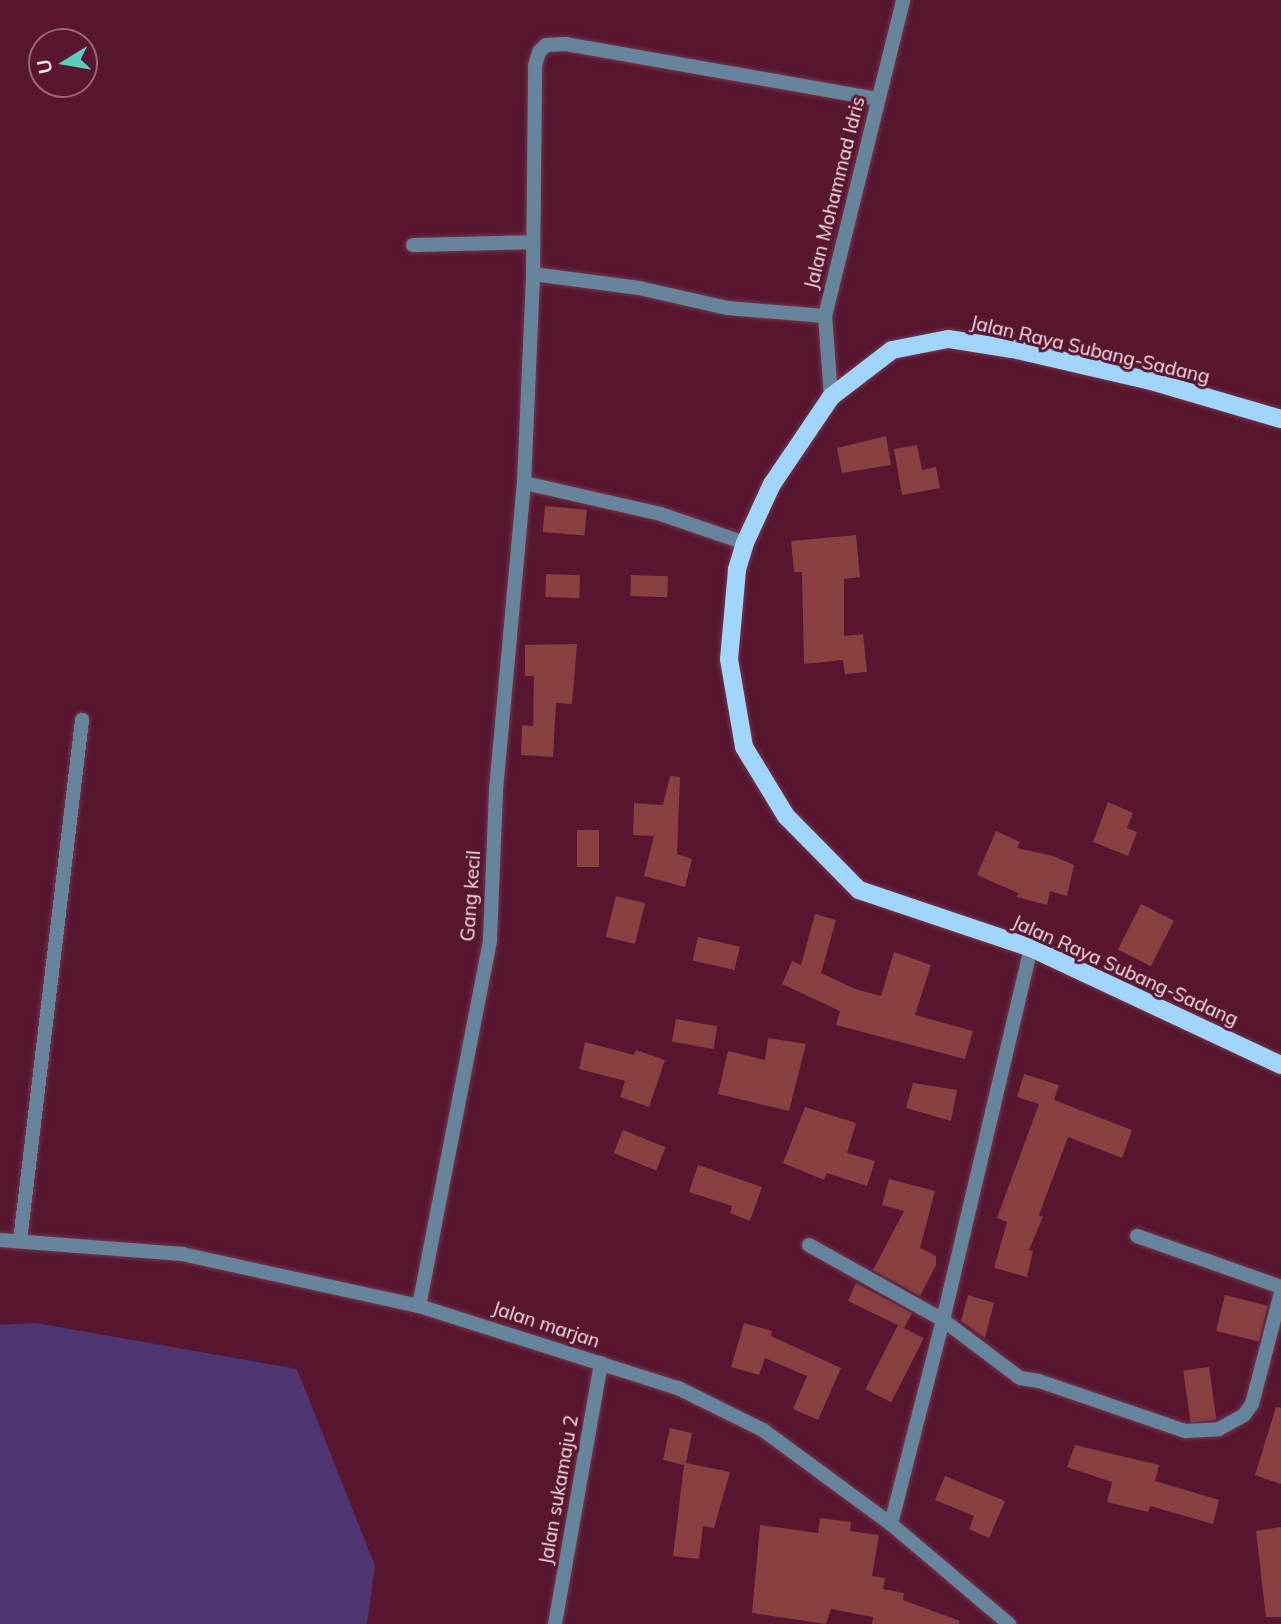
<!DOCTYPE html>
<style>
body{margin:0}
#map{position:relative;width:1281px;height:1624px;overflow:hidden;background:#581630;font-family:Mulish,sans-serif}
div>[style]{position:absolute}
.green>*{inset:0;background:#4f3673}
.building>*{inset:0;background:#894041;transform-origin:0 0}
.roads{filter:drop-shadow(0 0 2px #72374e) drop-shadow(0 0 2px #72374e)}
.minor>*{height:14px;margin:-7px;padding:0 7px;transform-origin:7px;border-radius:7px;background:#66859c}
.primary>*{height:18px;margin:-9px;padding:0 9px;transform-origin:9px;border-radius:9px;background:#a2d5fb}
span{translate:-50% -50%;white-space:nowrap;text-align:center;line-height:1.15;-webkit-text-stroke:6px #581630;paint-order:stroke}
.street-label{font-size:19px;color:#fde3e9}
.north{position:absolute;left:28px;top:28px;width:70px;height:70px;box-sizing:border-box;background:#581630;border:2px solid #9a687a;border-radius:50%;rotate:259deg;font-size:19px;font-weight:700;line-height:28px;text-align:center;color:#fde3e9}
.north::after{content:'';display:block;margin:auto;width:24px;height:32px;background:#5bcebb;clip-path:polygon(50% 0,100% 100%,50% 72%,0 100%)}
</style>
<div id="map">
<div class="green">
<div style="clip-path:polygon(36px 1323px,297px 1369px,375px 1566px,367px 1624px,0 1624px,0 1325px)"></div>
</div>
<div class="building">
<div style="clip-path:polygon(886px 436px,891px 465px,842px 473px,837px 448px)"></div>
<div style="clip-path:polygon(917px 445px,922px 470px,936px 467px,940px 488px,902px 495px,894px 449px)"></div>
<div style="left:545px;top:506px;width:42px;height:26px;rotate:5deg"></div>
<div style="clip-path:polygon(856px 535px,860px 577px,844px 579px,844px 636px,863px 634px,867px 672px,845px 674px,843px 660px,804px 664px,802px 572px,794px 572px,791px 541px)"></div>
<div style="left:546px;top:574px;width:34px;height:23px;rotate:2deg"></div>
<div style="left:631px;top:575px;width:37px;height:21px;rotate:2deg"></div>
<div style="clip-path:polygon(577px 644px,572px 704px,556px 703px,553px 757px,521px 755px,522px 725px,533px 726px,534px 676px,525px 676px,525px 645px)"></div>
<div style="clip-path:polygon(670px 776px,680px 777px,677px 854px,692px 859px,685px 887px,644px 876px,654px 836px,633px 835px,634px 803px,663px 805px)"></div>
<div style="clip-path:polygon(1108px 802px,1133px 813px,1127px 828px,1137px 832px,1128px 856px,1093px 842px)"></div>
<div style="left:577px;top:830px;width:22px;height:37px"></div>
<div style="clip-path:polygon(996px 831px,1020px 842px,1017px 848px,1053px 856px,1074px 865px,1067px 896px,1050px 891px,1047px 905px,1017px 897px,1018px 893px,977px 875px)"></div>
<div style="left:616px;top:896px;width:30px;height:42px;rotate:14deg"></div>
<div style="left:1141px;top:904px;width:37px;height:51px;rotate:27deg"></div>
<div style="clip-path:polygon(815px 914px,836px 920px,821px 973px,855px 989px,881px 996px,894px 952px,931px 965px,915px 1015px,973px 1031px,965px 1059px,836px 1025px,840px 1011px,782px 984px,792px 961px,801px 965px)"></div>
<div style="left:698px;top:937px;width:43px;height:24px;rotate:13deg"></div>
<div style="left:676px;top:1019px;width:42px;height:23px;rotate:10deg"></div>
<div style="clip-path:polygon(768px 1038px,806px 1044px,789px 1111px,718px 1094px,728px 1051px,765px 1060px)"></div>
<div style="clip-path:polygon(585px 1042px,634px 1055px,636px 1050px,665px 1060px,649px 1107px,620px 1097px,625px 1081px,579px 1069px)"></div>
<div style="clip-path:polygon(1024px 1074px,1059px 1085px,1054px 1100px,1132px 1130px,1122px 1158px,1068px 1137px,1039px 1215px,1043px 1217px,1029px 1250px,1033px 1251px,1027px 1277px,994px 1268px,1007px 1222px,997px 1218px,1039px 1104px,1017px 1097px)"></div>
<div style="clip-path:polygon(913px 1083px,957px 1090px,951px 1121px,906px 1108px)"></div>
<div style="clip-path:polygon(805px 1107px,856px 1123px,847px 1153px,875px 1161px,867px 1186px,827px 1173px,824px 1180px,783px 1163px)"></div>
<div style="left:623px;top:1130px;width:46px;height:25px;rotate:22deg"></div>
<div style="clip-path:polygon(698px 1165px,762px 1187px,750px 1221px,730px 1213px,732px 1206px,689px 1192px)"></div>
<div style="clip-path:polygon(889px 1179px,935px 1191px,920px 1248px,936px 1256px,936px 1265px,920px 1296px,873px 1270px,904px 1211px,882px 1205px)"></div>
<div style="clip-path:polygon(856px 1283px,912px 1313px,904px 1328px,848px 1301px)"></div>
<div style="clip-path:polygon(968px 1295px,994px 1303px,985px 1338px,961px 1321px)"></div>
<div style="left:1225px;top:1295px;width:44px;height:37px;rotate:14deg"></div>
<div style="clip-path:polygon(744px 1323px,772px 1331px,771px 1336px,841px 1368px,818px 1420px,793px 1409px,807px 1376px,765px 1358px,759px 1375px,731px 1367px)"></div>
<div style="left:898px;top:1325px;width:29px;height:72px;rotate:27deg"></div>
<div style="left:1209px;top:1367px;width:53px;height:26px;rotate:82deg"></div>
<div style="clip-path:polygon(1276px 1407px,1281px 1408px,1281px 1484px,1255px 1475px)"></div>
<div style="clip-path:polygon(670px 1428px,692px 1433px,686px 1463px,730px 1472px,714px 1528px,703px 1526px,699px 1559px,673px 1556px,684px 1465px,663px 1460px)"></div>
<div style="clip-path:polygon(1075px 1445px,1159px 1465px,1155px 1481px,1219px 1500px,1213px 1524px,1150px 1506px,1148px 1512px,1107px 1502px,1112px 1482px,1067px 1467px)"></div>
<div style="clip-path:polygon(945px 1476px,1005px 1501px,989px 1538px,969px 1529px,974px 1516px,935px 1500px)"></div>
<div style="clip-path:polygon(820px 1518px,851px 1522px,850px 1531px,879px 1535px,872px 1576px,885px 1578px,883px 1589px,904px 1593px,903px 1600px,960px 1621px,959px 1624px,872px 1624px,873px 1617px,831px 1609px,826px 1624px,752px 1613px,760px 1525px,818px 1533px)"></div>
<div style="clip-path:polygon(1281px 1527px,1281px 1617px,1266px 1617px,1256px 1531px)"></div>
</div>
<div class="roads">
<div class="minor">
<div style="left:413px;top:245px;width:120px;rotate:-1.4deg"></div>
<div style="left:533px;top:274px;width:208px;rotate:-89.4deg"></div>
<div style="left:535px;top:66px;width:15px;rotate:-74deg"></div>
<div style="left:539px;top:52px;width:10px;rotate:-45deg"></div>
<div style="left:546px;top:45px;width:20px;rotate:-3deg"></div>
<div style="left:566px;top:44px;width:316px;rotate:10deg"></div>
<div style="left:831px;top:397px;width:81px;rotate:-94.2deg"></div>
<div style="left:825px;top:316px;width:325px;rotate:-76.1deg"></div>
<div style="left:745px;top:543px;width:89px;rotate:-161deg"></div>
<div style="left:661px;top:514px;width:140px;rotate:-167.2deg"></div>
<div style="left:524px;top:483px;width:209px;rotate:-87.5deg"></div>
<div style="left:533px;top:274px;width:107px;rotate:7.5deg"></div>
<div style="left:639px;top:288px;width:90px;rotate:12.8deg"></div>
<div style="left:727px;top:308px;width:98px;rotate:4.7deg"></div>
<div style="left:1137px;top:1236px;width:153px;rotate:19.5deg"></div>
<div style="left:0;top:1240px;width:183px;rotate:4.4deg"></div>
<div style="left:182px;top:1254px;width:243px;rotate:12.4deg"></div>
<div style="left:419px;top:1306px;width:272px;rotate:17.6deg"></div>
<div style="left:678px;top:1388px;width:95px;rotate:26.3deg"></div>
<div style="left:763px;top:1430px;width:159px;rotate:36.3deg"></div>
<div style="left:891px;top:1524px;width:155px;rotate:40.3deg"></div>
<div style="left:20px;top:1241px;width:525px;rotate:-83.21deg"></div>
<div style="left:809px;top:1245px;width:154px;rotate:29.2deg"></div>
<div style="left:943px;top:1320px;width:96px;rotate:37deg"></div>
<div style="left:1020px;top:1378px;width:19px;rotate:9deg"></div>
<div style="left:1039px;top:1381px;width:154px;rotate:18.9deg"></div>
<div style="left:1185px;top:1431px;width:34px;rotate:-3deg"></div>
<div style="left:1219px;top:1429px;width:29px;rotate:-29deg"></div>
<div style="left:1244px;top:1415px;width:14px;rotate:-54deg"></div>
<div style="left:1252px;top:1404px;width:115px;rotate:-75.4deg"></div>
<div style="left:419px;top:1306px;width:373px;rotate:-79deg"></div>
<div style="left:490px;top:940px;width:150px;rotate:-87.7deg"></div>
<div style="left:496px;top:790px;width:308px;rotate:-84.8deg"></div>
<div style="left:891px;top:1524px;width:211px;rotate:-75.7deg"></div>
<div style="left:943px;top:1320px;width:382px;rotate:-76.7deg"></div>
<div style="left:555px;top:1624px;width:265px;rotate:-80deg"></div>
</div>
<div class="primary">
<div style="left:1281px;top:419px;width:135px;rotate:-163.7deg"></div>
<div style="left:1151px;top:381px;width:143px;rotate:-167deg"></div>
<div style="left:1012px;top:349px;width:65px;rotate:-171.1deg"></div>
<div style="left:948px;top:339px;width:57px;rotate:168.9deg"></div>
<div style="left:892px;top:350px;width:77px;rotate:142.4deg"></div>
<div style="left:831px;top:397px;width:105px;rotate:124.1deg"></div>
<div style="left:772px;top:484px;width:65px;rotate:114.6deg"></div>
<div style="left:745px;top:543px;width:28px;rotate:107deg"></div>
<div style="left:737px;top:570px;width:89px;rotate:95.1deg"></div>
<div style="left:729px;top:659px;width:89px;rotate:80.3deg"></div>
<div style="left:744px;top:747px;width:81px;rotate:58.7deg"></div>
<div style="left:786px;top:816px;width:104px;rotate:45.4deg"></div>
<div style="left:859px;top:890px;width:182px;rotate:18.6deg"></div>
<div style="left:1031px;top:948px;width:276px;rotate:25.1deg"></div>
</div>
</div>
<div class="street-label">
<span style="left:835px;top:193px;rotate:-76deg">Jalan Mohammad Idris</span>
<span style="left:1090px;top:350px;rotate:13deg">Jalan Raya Subang-Sadang</span>
<span style="left:471px;top:896px;rotate:-86deg">Gang kecil</span>
<span style="left:1125px;top:971px;rotate:24deg">Jalan Raya Subang-Sadang</span>
<span style="left:546px;top:1325px;rotate:18deg">Jalan marjan</span>
<span style="left:559px;top:1490px;rotate:-80deg">Jalan sukamaju 2</span>
</div>
<div class="north">U</div>
</div>
